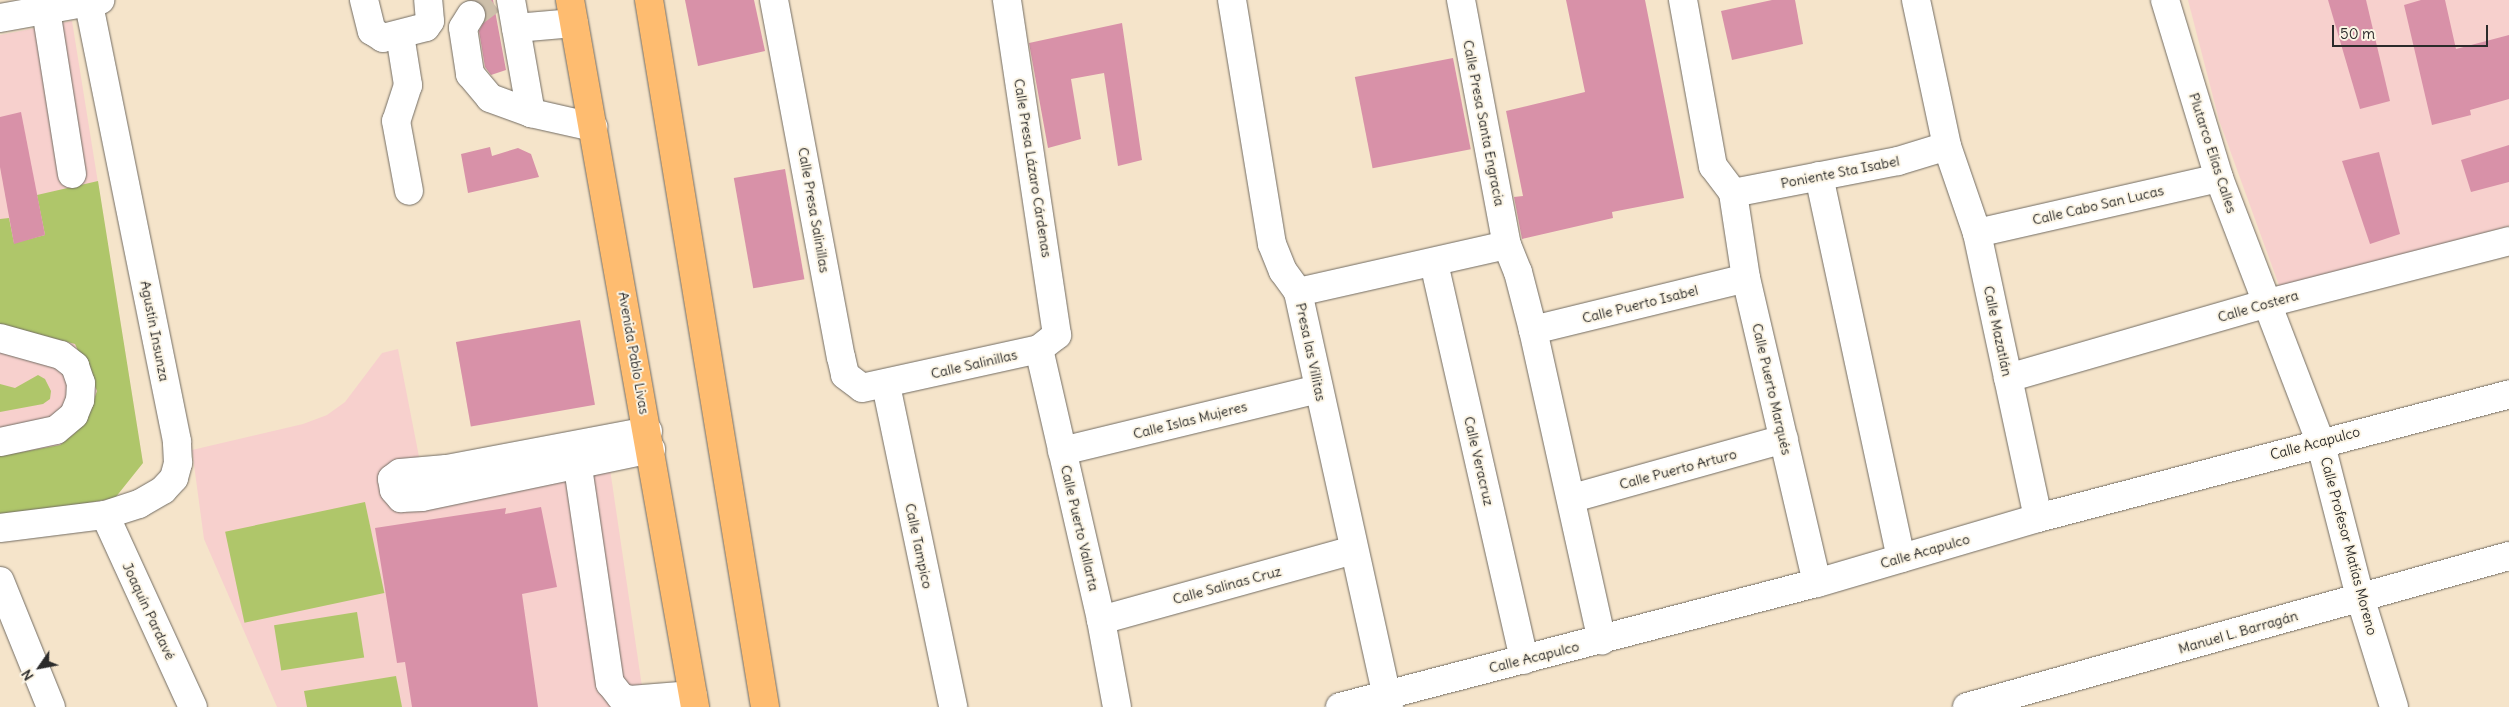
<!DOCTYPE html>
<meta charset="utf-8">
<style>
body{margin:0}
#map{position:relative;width:2509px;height:707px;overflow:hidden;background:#f5e4ca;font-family:Delius,sans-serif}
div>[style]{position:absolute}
.built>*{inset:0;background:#f7d0cd}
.green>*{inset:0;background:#afc66a;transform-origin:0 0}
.building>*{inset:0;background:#d891a8;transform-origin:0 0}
.minor-tunnel>*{height:28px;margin-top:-14px;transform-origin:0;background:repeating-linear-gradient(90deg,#cdbfaa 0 28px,transparent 0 42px)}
.roads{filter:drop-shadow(0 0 1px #726c63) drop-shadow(0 0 1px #726c63)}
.minor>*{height:28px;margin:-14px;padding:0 14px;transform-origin:14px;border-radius:14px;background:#fff}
.major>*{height:28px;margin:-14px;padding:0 14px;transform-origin:14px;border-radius:14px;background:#febc70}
span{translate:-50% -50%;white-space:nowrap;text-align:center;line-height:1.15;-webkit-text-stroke:4px #fcf5e5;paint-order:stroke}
.street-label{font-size:14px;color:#2b2b2b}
.north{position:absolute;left:15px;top:642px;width:50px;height:50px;-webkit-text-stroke:4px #fcf5e5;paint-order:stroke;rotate:237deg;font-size:14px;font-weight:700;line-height:20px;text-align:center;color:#2b2b2b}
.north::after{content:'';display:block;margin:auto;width:18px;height:22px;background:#2b2b2b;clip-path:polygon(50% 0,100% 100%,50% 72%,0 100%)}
.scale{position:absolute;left:2332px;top:25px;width:156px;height:22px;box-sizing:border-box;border:2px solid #2b2b2b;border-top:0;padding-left:6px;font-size:15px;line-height:18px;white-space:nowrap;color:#2b2b2b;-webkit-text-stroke:4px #fcf5e5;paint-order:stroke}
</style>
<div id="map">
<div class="built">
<div style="clip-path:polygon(2188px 0,2509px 0,2509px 226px,2280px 288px,2219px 120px)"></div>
<div style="clip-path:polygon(72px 21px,143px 463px,0 519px,0 35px)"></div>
<div style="clip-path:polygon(398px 349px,421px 467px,610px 469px,645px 707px,277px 707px,204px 539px,192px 450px,303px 424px,327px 415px,345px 402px,382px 353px)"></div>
</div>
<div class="green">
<div style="clip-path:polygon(98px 181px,143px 463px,115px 498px,0 519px,0 456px,60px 445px,75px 433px,89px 413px,97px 391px,75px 344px,0 324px,0 219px,9px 218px,14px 243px,45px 235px,37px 195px)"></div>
<div style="clip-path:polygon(38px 375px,45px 379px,51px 391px,50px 399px,43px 404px,0 412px,0 384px,15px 388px)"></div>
<div style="left:365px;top:502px;width:93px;height:143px;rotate:78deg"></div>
<div style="left:357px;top:612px;width:46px;height:84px;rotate:81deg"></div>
<div style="clip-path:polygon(396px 676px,402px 707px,307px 707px,304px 691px)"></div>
</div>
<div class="building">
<div style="clip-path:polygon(474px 0,493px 0,506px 70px,491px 75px,485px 67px,479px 31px,487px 15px,484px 7px)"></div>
<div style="clip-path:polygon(685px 0,754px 0,765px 51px,698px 66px)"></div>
<div style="clip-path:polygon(1566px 0,1645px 0,1684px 198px,1612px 212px,1613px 218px,1522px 239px,1514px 197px,1523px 196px,1506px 111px,1585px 92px)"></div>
<div style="clip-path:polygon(1772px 0,1795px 0,1803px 44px,1732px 60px,1721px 11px)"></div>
<div style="clip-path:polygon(2328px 0,2366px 0,2390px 101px,2360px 109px)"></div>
<div style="clip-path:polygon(2421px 0,2445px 0,2456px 49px,2509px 35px,2509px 99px,2470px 110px,2471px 115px,2432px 125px,2404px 5px)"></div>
<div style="clip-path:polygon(1122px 23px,1142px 160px,1118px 166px,1104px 73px,1071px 79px,1081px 139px,1048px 148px,1029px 43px)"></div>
<div style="left:1453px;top:58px;width:93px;height:100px;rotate:79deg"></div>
<div style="clip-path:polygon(21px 112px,45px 235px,14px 244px,0 167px,0 117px)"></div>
<div style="clip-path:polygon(2509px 145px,2509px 182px,2471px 192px,2461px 160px)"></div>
<div style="clip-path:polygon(490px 147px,492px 156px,518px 148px,531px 154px,539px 177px,468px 193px,461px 154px)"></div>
<div style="clip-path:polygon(2379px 152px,2400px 234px,2370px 244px,2342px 161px)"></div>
<div style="left:785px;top:169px;width:112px;height:52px;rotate:80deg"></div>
<div style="left:580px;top:320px;width:86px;height:126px;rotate:80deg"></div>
<div style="clip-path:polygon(541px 507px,557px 587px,522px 594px,538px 707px,412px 707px,405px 662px,397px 663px,375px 528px,506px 508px,505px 514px)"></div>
</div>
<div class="minor-tunnel">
<div style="left:471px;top:15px;width:25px;rotate:-37deg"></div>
</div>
<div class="roads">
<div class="minor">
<div style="left:364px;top:0;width:32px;rotate:76deg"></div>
<div style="left:372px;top:31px;width:13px;rotate:32deg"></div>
<div style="left:383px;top:38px;width:44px;rotate:-14.3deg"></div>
<div style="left:426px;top:27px;width:7px;rotate:-56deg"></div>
<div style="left:430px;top:21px;width:21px;rotate:-95deg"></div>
<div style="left:511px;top:0;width:115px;rotate:80deg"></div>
<div style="left:774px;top:0;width:363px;rotate:79.4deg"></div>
<div style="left:841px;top:357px;width:18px;rotate:77deg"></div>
<div style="left:845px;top:375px;width:21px;rotate:37deg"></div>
<div style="left:862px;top:388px;width:181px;rotate:-12.4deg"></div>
<div style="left:1039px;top:349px;width:23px;rotate:-38deg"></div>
<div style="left:1057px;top:335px;width:339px;rotate:-98.5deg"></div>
<div style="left:1232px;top:0;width:247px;rotate:80.7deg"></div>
<div style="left:1272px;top:244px;width:29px;rotate:68deg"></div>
<div style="left:1283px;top:271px;width:26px;rotate:54deg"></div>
<div style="left:1298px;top:292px;width:425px;rotate:77.6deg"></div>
<div style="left:1461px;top:0;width:249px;rotate:79.4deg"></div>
<div style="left:1507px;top:245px;width:29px;rotate:68deg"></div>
<div style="left:1518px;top:272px;width:60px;rotate:75.5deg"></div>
<div style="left:1533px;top:330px;width:318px;rotate:77.5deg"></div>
<div style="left:1683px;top:0;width:169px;rotate:79.8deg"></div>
<div style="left:1713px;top:166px;width:34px;rotate:53deg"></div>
<div style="left:1916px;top:0;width:149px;rotate:78deg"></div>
<div style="left:1947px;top:146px;width:92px;rotate:71deg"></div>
<div style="left:1977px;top:233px;width:291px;rotate:77.9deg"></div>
<div style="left:2165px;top:0;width:186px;rotate:73.1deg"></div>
<div style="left:2219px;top:178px;width:282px;rotate:69deg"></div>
<div style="left:2320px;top:441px;width:161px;rotate:75.6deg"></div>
<div style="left:2360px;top:597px;width:115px;rotate:72.8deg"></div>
<div style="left:46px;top:10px;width:166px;rotate:81deg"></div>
<div style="left:471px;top:15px;width:15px;rotate:122deg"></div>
<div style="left:463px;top:28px;width:47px;rotate:81.3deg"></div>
<div style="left:470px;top:74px;width:31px;rotate:50deg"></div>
<div style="left:490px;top:98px;width:44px;rotate:20.1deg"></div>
<div style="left:531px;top:113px;width:64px;rotate:12.7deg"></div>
<div style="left:0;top:18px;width:102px;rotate:-10.2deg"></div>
<div style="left:516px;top:28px;width:58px;rotate:-4.9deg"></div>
<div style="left:400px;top:35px;width:51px;rotate:80.9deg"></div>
<div style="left:408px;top:85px;width:38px;rotate:108deg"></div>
<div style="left:396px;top:121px;width:71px;rotate:79.5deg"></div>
<div style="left:1819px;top:176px;width:391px;rotate:77.9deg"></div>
<div style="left:1733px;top:193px;width:86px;rotate:81.3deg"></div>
<div style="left:1746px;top:278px;width:313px;rotate:76.9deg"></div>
<div style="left:1733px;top:193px;width:168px;rotate:-11deg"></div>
<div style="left:1898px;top:161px;width:51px;rotate:-17deg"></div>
<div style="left:1977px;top:233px;width:248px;rotate:-12.8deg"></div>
<div style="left:1434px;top:263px;width:407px;rotate:77.2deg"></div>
<div style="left:1298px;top:292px;width:214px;rotate:-12.7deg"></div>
<div style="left:1533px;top:330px;width:219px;rotate:-13.7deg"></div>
<div style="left:0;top:338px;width:63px;rotate:15.6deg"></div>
<div style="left:61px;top:355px;width:18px;rotate:38deg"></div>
<div style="left:75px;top:366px;width:18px;rotate:71deg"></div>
<div style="left:81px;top:383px;width:17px;rotate:93deg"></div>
<div style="left:80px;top:400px;width:16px;rotate:112deg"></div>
<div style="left:74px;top:415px;width:23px;rotate:140deg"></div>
<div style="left:56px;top:430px;width:57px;rotate:167.9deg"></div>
<div style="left:1039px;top:349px;width:278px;rotate:77.1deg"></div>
<div style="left:1101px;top:620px;width:88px;rotate:79.6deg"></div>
<div style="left:2008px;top:378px;width:271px;rotate:-16.1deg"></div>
<div style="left:2268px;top:303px;width:249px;rotate:-14.4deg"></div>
<div style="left:886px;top:385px;width:329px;rotate:78.2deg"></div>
<div style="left:648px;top:431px;width:206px;rotate:169.3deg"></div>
<div style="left:446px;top:469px;width:46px;rotate:175deg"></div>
<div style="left:400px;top:473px;width:10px;rotate:143deg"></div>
<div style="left:392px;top:479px;width:11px;rotate:80deg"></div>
<div style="left:394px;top:490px;width:11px;rotate:49deg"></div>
<div style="left:401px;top:498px;width:21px;rotate:-3deg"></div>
<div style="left:422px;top:497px;width:234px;rotate:-11.8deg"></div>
<div style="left:575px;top:447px;width:239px;rotate:81.6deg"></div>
<div style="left:610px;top:683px;width:18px;rotate:52deg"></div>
<div style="left:621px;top:697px;width:9px;rotate:18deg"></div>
<div style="left:630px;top:700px;width:63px;rotate:-4.5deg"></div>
<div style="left:1062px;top:451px;width:263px;rotate:-13.6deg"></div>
<div style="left:1573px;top:498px;width:219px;rotate:-15.6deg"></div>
<div style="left:105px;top:515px;width:211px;rotate:65.4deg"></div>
<div style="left:0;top:528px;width:106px;rotate:-7.1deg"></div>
<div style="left:105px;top:515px;width:36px;rotate:-18deg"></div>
<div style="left:139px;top:504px;width:28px;rotate:-30deg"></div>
<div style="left:163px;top:490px;width:16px;rotate:-47deg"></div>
<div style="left:174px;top:478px;width:16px;rotate:-75deg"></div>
<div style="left:178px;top:463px;width:22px;rotate:-93deg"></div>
<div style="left:177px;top:441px;width:450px;rotate:-101.4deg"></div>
<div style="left:0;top:581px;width:136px;rotate:68deg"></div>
<div style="left:1101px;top:620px;width:262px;rotate:-15.5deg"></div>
<div style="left:1340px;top:707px;width:493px;rotate:-14.6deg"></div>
<div style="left:1817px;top:583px;width:230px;rotate:-16.4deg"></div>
<div style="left:2038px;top:518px;width:487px;rotate:-14.7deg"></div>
<div style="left:1967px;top:707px;width:563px;rotate:-15.57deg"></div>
</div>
<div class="major">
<div style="left:570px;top:0;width:718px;rotate:79.97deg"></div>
<div style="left:649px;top:0;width:716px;rotate:80.68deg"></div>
</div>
</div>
<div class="street-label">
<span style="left:1484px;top:123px;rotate:79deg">Calle Presa Santa Engracia</span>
<span style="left:2213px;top:153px;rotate:72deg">Plutarco Elías Calles</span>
<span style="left:1033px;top:168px;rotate:81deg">Calle Presa Lázaro Cárdenas</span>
<span style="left:1840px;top:172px;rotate:-11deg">Poniente Sta Isabel</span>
<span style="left:2098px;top:205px;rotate:-13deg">Calle Cabo San Lucas</span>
<span style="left:814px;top:210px;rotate:80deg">Calle Presa Salinillas</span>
<span style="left:1640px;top:304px;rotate:-14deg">Calle Puerto Isabel</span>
<span style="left:2258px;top:306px;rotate:-16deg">Calle Costera</span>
<span style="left:155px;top:331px;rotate:79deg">Agustín Insunza</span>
<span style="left:1998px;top:331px;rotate:78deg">Calle Mazatlán</span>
<span style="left:1311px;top:352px;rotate:78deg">Presa las Villitas</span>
<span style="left:634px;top:353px;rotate:80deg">Avenida Pablo Livas</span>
<span style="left:974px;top:364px;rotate:-13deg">Calle Salinillas</span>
<span style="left:1772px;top:389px;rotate:77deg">Calle Puerto Marqués</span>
<span style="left:1190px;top:420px;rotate:-14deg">Calle Islas Mujeres</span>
<span style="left:2315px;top:443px;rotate:-15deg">Calle Acapulco</span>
<span style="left:1479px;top:461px;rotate:77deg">Calle Veracruz</span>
<span style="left:1678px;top:469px;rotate:-15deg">Calle Puerto Arturo</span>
<span style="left:1080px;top:528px;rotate:77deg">Calle Puerto Vallarta</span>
<span style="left:919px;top:546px;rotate:78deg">Calle Tampico</span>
<span style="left:2349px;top:546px;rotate:75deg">Calle Profesor Matías Moreno</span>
<span style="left:1925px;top:551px;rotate:-16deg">Calle Acapulco</span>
<span style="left:1227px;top:585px;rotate:-15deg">Calle Salinas Cruz</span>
<span style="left:149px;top:611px;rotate:65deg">Joaquín Pardavé</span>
<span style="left:2238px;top:632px;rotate:-16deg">Manuel L. Barragán</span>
<span style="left:1534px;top:657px;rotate:-14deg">Calle Acapulco</span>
</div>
<div class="north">N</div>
<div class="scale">50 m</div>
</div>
